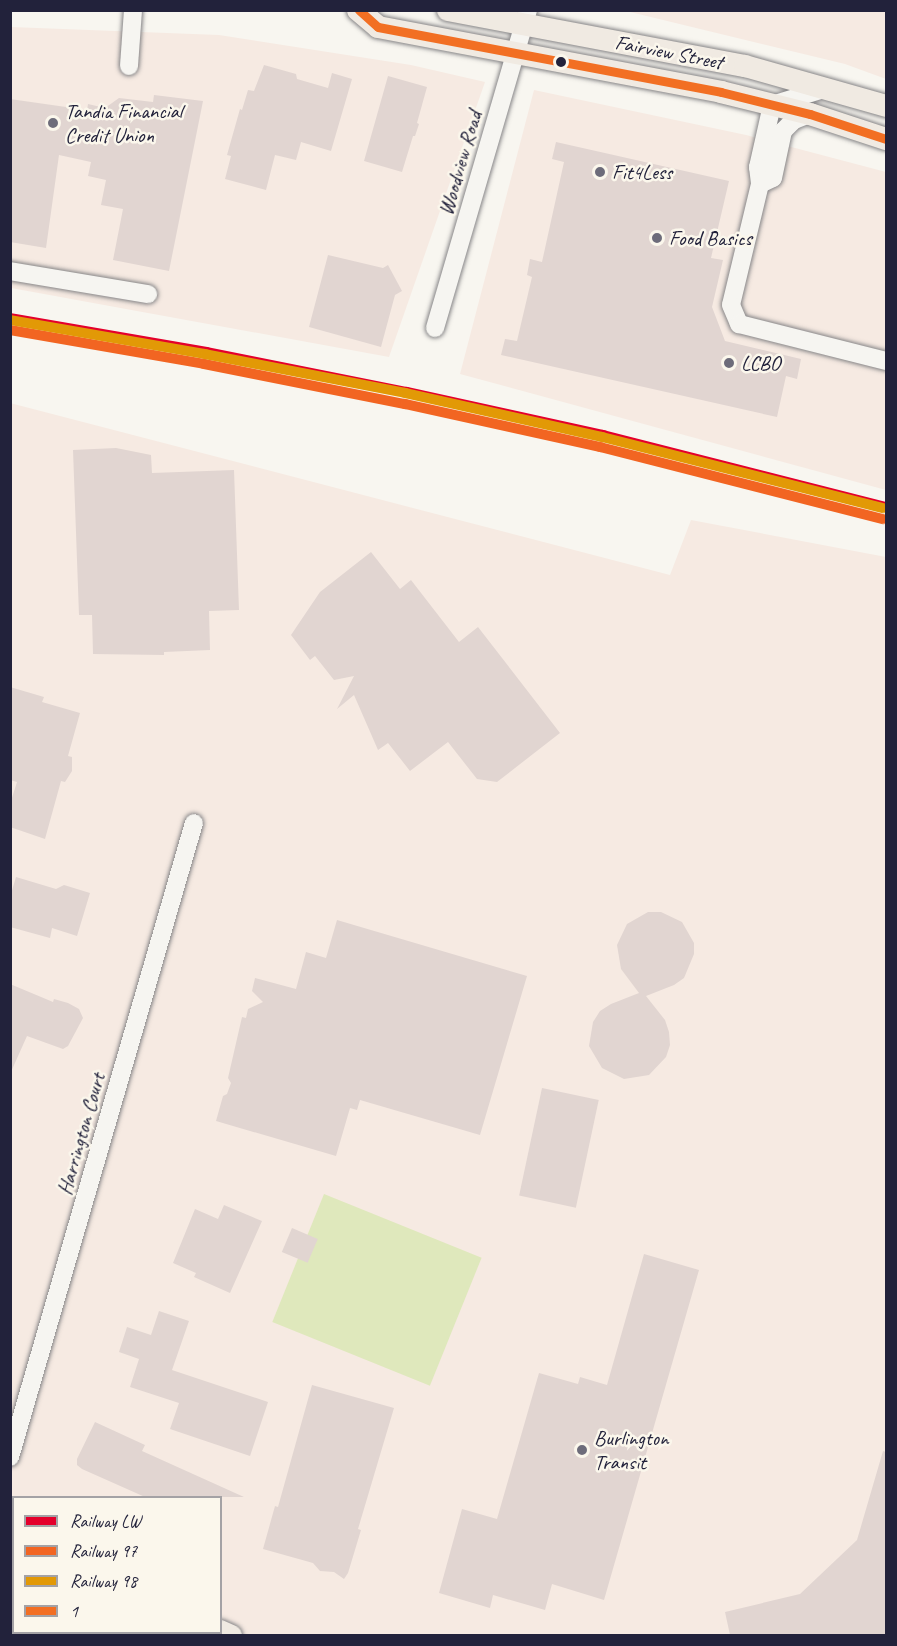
<!DOCTYPE html>
<style>
body{margin:0}
#map{position:relative;width:897px;height:1646px;overflow:hidden;background:#f8f6f0;font-family:Caveat,sans-serif}
div>[style]{position:absolute}
.built>*{inset:0;background:#f6eae2}
.green>*{inset:0;background:#dfe8bc;transform-origin:0 0}
.building>*{inset:0;background:#e1d5d1;transform-origin:0 0}
.roads{filter:drop-shadow(0 0 2px #878688) drop-shadow(0 0 2px #878688)}
.minor>*{height:18px;margin:-9px;padding:0 9px;transform-origin:9px;border-radius:9px;background:#f6f5f1}
.major>*{height:22px;margin:-11px;padding:0 11px;transform-origin:11px;border-radius:11px;background:#f0eae2}
.bus-1>*{height:9px;margin:-4.5px;padding:0 4.5px;transform-origin:4.5px;border-radius:4.5px;background:#f26f23}
.rail-1>*{height:10px;margin:-5px;padding:0 5px;transform-origin:5px;border-radius:5px;background:#e4002b}
.rail-2>*{height:10px;margin:-5px;padding:0 5px;transform-origin:5px;border-radius:5px;background:#f26522}
.rail-3>*{height:10px;margin:-5px;padding:0 5px;transform-origin:5px;border-radius:5px;background:#e29906}
.dots>*{width:16px;height:16px;translate:-50% -50%;box-sizing:border-box;border:3px solid #fbf7ec;border-radius:50%}
span{translate:-50% -50%;white-space:nowrap;text-align:center;line-height:1.15;-webkit-text-stroke:5px #fbf7ec;paint-order:stroke}
.street-label{font-size:21px;color:#22223b}
.poi-label{font-size:21px;color:#22223b}
.left{translate:0 -50%;text-align:left}
.frame{position:absolute;inset:0;border:12px solid #22223b;pointer-events:none}
.legend{position:absolute;left:12px;top:1496px;width:210px;height:138px;box-sizing:border-box;background:#fbf7ec;border:2px solid #a4a2a5;margin:0;padding:8px 10px;list-style:none;font-size:18px;color:#22223b}
.legend li{display:flex;align-items:center;gap:12px;height:30px}
.legend b{width:30px;border:2px solid #a4a2a5}
</style>
<div id="map">
<div class="built">
<div style="clip-path:polygon(626px 11px,886px 11px,886px 79px,845px 64px)"></div>
<div style="clip-path:polygon(11px 27px,219px 35px,411px 65px,485px 82px,389px 357px,11px 288px)"></div>
<div style="clip-path:polygon(534px 90px,746px 135px,886px 172px,886px 490px,460px 374px)"></div>
<div style="clip-path:polygon(evenodd,10px 403px,670px 575px,691px 520px,886px 557px,886px 1635px,11px 1635px,10px 403px,14px 1498px,220px 1498px,220px 1632px,14px 1632px,14px 1498px)"></div>
</div>
<div class="green">
<div style="left:324px;top:1194px;width:170px;height:138px;rotate:22deg"></div>
</div>
<div class="building">
<div style="clip-path:polygon(264px 65px,296px 74px,297px 79px,328px 88px,332px 73px,352px 79px,331px 151px,301px 142px,296px 160px,275px 155px,266px 190px,225px 179px,231px 156px,227px 155px,240px 109px,242px 110px,248px 90px,254px 91px)"></div>
<div style="clip-path:polygon(388px 76px,427px 87px,417px 123px,419px 124px,415px 136px,413px 136px,402px 172px,364px 161px)"></div>
<div style="clip-path:polygon(154px 95px,203px 101px,169px 271px,113px 260px,123px 209px,101px 205px,106px 180px,88px 176px,91px 162px,59px 155px,46px 248px,10px 242px,10px 99px,87px 110px,88px 104px,105px 108px,119px 98px,153px 102px)"></div>
<div style="clip-path:polygon(556px 142px,729px 181px,711px 258px,723px 260px,712px 307px,725px 341px,801px 359px,797px 379px,786px 376px,777px 417px,501px 355px,505px 339px,517px 341px,532px 277px,527px 275px,530px 259px,542px 262px,564px 162px,552px 159px)"></div>
<div style="clip-path:polygon(328px 255px,383px 268px,388px 265px,402px 291px,395px 295px,381px 347px,309px 327px)"></div>
<div style="clip-path:polygon(116px 448px,151px 455px,152px 473px,234px 470px,239px 610px,209px 611px,210px 650px,164px 652px,164px 655px,93px 654px,92px 615px,79px 615px,73px 450px)"></div>
<div style="clip-path:polygon(371px 552px,400px 589px,411px 580px,459px 642px,478px 627px,560px 733px,497px 782px,477px 779px,448px 742px,410px 771px,388px 743px,378px 750px,354px 695px,337px 709px,354px 676px,334px 680px,315px 656px,310px 660px,291px 635px,320px 592px)"></div>
<div style="clip-path:polygon(10px 687px,44px 697px,42px 702px,80px 713px,68px 756px,72px 757px,72px 771px,65px 782px,61px 781px,45px 839px,10px 827px,10px 804px,17px 782px,10px 780px)"></div>
<div style="clip-path:polygon(16px 877px,56px 889px,64px 885px,90px 893px,77px 936px,52px 928px,50px 938px,10px 927px,10px 897px)"></div>
<div style="clip-path:polygon(648px 912px,661px 912px,682px 922px,694px 943px,694px 954px,684px 978px,674px 985px,646px 996px,665px 1020px,669px 1032px,670px 1045px,666px 1057px,649px 1075px,624px 1079px,602px 1068px,589px 1046px,593px 1022px,600px 1011px,611px 1004px,639px 993px,621px 969px,617px 945px,627px 924px)"></div>
<div style="clip-path:polygon(337px 920px,527px 976px,480px 1135px,360px 1100px,357px 1110px,350px 1108px,336px 1156px,216px 1121px,223px 1096px,227px 1094px,231px 1083px,228px 1078px,242px 1017px,246px 1018px,248px 1009px,263px 1002px,252px 991px,255px 978px,296px 989px,306px 952px,326px 958px)"></div>
<div style="clip-path:polygon(10px 984px,53px 1002px,54px 999px,68px 1003px,79px 1009px,83px 1018px,68px 1046px,63px 1049px,27px 1036px,10px 1074px)"></div>
<div style="left:542px;top:1088px;width:58px;height:110px;rotate:12deg"></div>
<div style="clip-path:polygon(224px 1205px,262px 1221px,230px 1293px,194px 1277px,196px 1273px,173px 1263px,195px 1209px,218px 1219px)"></div>
<div style="left:292px;top:1228px;width:28px;height:26px;rotate:23deg"></div>
<div style="clip-path:polygon(644px 1254px,699px 1270px,604px 1600px,552px 1584px,545px 1610px,493px 1595px,490px 1608px,439px 1593px,462px 1509px,497px 1519px,539px 1373px,578px 1384px,580px 1377px,607px 1385px)"></div>
<div style="clip-path:polygon(159px 1311px,189px 1321px,172px 1370px,268px 1402px,250px 1456px,170px 1429px,179px 1403px,130px 1387px,139px 1359px,119px 1352px,127px 1327px,151px 1335px)"></div>
<div style="clip-path:polygon(312px 1385px,394px 1408px,358px 1529px,361px 1530px,348px 1573px,344px 1579px,334px 1572px,320px 1571px,313px 1563px,263px 1549px,275px 1506px,278px 1507px)"></div>
<div style="clip-path:polygon(95px 1422px,145px 1445px,142px 1451px,244px 1497px,145px 1497px,82px 1469px,77px 1465px,77px 1459px)"></div>
<div style="clip-path:polygon(883px 1451px,886px 1452px,886px 1635px,730px 1635px,725px 1612px,800px 1594px,857px 1540px)"></div>
</div>
<div class="roads">
<div class="minor">
<div style="left:129px;top:66px;width:56px;rotate:-85.9deg"></div>
<div style="left:827px;top:88px;width:58px;rotate:162.8deg"></div>
<div style="left:772px;top:105px;width:64px;rotate:102.7deg"></div>
<div style="left:758px;top:167px;width:17px;rotate:83deg"></div>
<div style="left:760px;top:184px;width:124px;rotate:103.5deg"></div>
<div style="left:731px;top:305px;width:21px;rotate:67deg"></div>
<div style="left:739px;top:324px;width:152px;rotate:14.1deg"></div>
<div style="left:760px;top:184px;width:14px;rotate:-25deg"></div>
<div style="left:773px;top:178px;width:48px;rotate:-78deg"></div>
<div style="left:783px;top:131px;width:16px;rotate:-45deg"></div>
<div style="left:794px;top:120px;width:17px;rotate:-21deg"></div>
<div style="left:10px;top:271px;width:140px;rotate:9.5deg"></div>
<div style="left:435px;top:328px;width:331px;rotate:-73.7deg"></div>
<div style="left:10px;top:1457px;width:660px;rotate:-73.82deg"></div>
</div>
<div class="major">
<div style="left:358px;top:10px;width:26px;rotate:40deg"></div>
<div style="left:378px;top:27px;width:349px;rotate:10.7deg"></div>
<div style="left:721px;top:92px;width:92px;rotate:13.9deg"></div>
<div style="left:810px;top:114px;width:80px;rotate:18.2deg"></div>
<div style="left:448px;top:10px;width:302px;rotate:10.7deg"></div>
<div style="left:745px;top:66px;width:147px;rotate:15.8deg"></div>
<div style="left:10px;top:1535px;width:4px;rotate:14deg"></div>
<div style="left:220px;top:1631px;width:12px;rotate:24deg"></div>
</div>
</div>
<div class="bus-1">
<div style="left:359px;top:10px;width:25px;rotate:42deg"></div>
<div style="left:378px;top:27px;width:349px;rotate:10.7deg"></div>
<div style="left:721px;top:92px;width:92px;rotate:13.9deg"></div>
<div style="left:810px;top:114px;width:80px;rotate:18.2deg"></div>
</div>
<div class="rail-1">
<div style="left:10px;top:318px;width:199px;rotate:9.8deg"></div>
<div style="left:206px;top:352px;width:205px;rotate:11.3deg"></div>
<div style="left:407px;top:392px;width:201px;rotate:12.4deg"></div>
<div style="left:603px;top:435px;width:292px;rotate:14.3deg"></div>
</div>
<div class="rail-2">
<div style="left:10px;top:330px;width:197px;rotate:9.9deg"></div>
<div style="left:204px;top:364px;width:205px;rotate:11.3deg"></div>
<div style="left:405px;top:404px;width:200px;rotate:12.4deg"></div>
<div style="left:600px;top:447px;width:292px;rotate:14.3deg"></div>
</div>
<div class="rail-3">
<div style="left:10px;top:320px;width:198px;rotate:9.9deg"></div>
<div style="left:205px;top:354px;width:204px;rotate:11deg"></div>
<div style="left:405px;top:393px;width:202px;rotate:12.6deg"></div>
<div style="left:602px;top:437px;width:290px;rotate:14.2deg"></div>
</div>
<div class="dots">
<div style="left:561px;top:62px;background:#22223b"></div>
<div style="left:53px;top:123px;background:#6d6c7a"></div>
<div style="left:600px;top:172px;background:#6d6c7a"></div>
<div style="left:657px;top:238px;background:#6d6c7a"></div>
<div style="left:729px;top:363px;background:#6d6c7a"></div>
<div style="left:582px;top:1450px;background:#6d6c7a"></div>
</div>
<div class="street-label">
<span style="left:669px;top:52px;rotate:11deg">Fairview Street</span>
<span style="left:460px;top:163px;rotate:-74deg">Woodview Road</span>
<span style="left:81px;top:1134px;rotate:-74deg">Harrington Court</span>
</div>
<div class="poi-label">
<span class="left" style="left:65px;top:123px">Tandia Financial<br>Credit Union</span>
<span class="left" style="left:612px;top:172px">Fit4Less</span>
<span class="left" style="left:669px;top:238px">Food Basics</span>
<span class="left" style="left:741px;top:363px">LCBO</span>
<span class="left" style="left:594px;top:1450px">Burlington<br>Transit</span>
</div>
<div class="frame"></div>
<ul class="legend">
<li><b style="height:8px;background:#e4002b"></b>Railway LW</li>
<li><b style="height:8px;background:#f26522"></b>Railway 97</li>
<li><b style="height:8px;background:#e29906"></b>Railway 98</li>
<li><b style="height:8px;background:#f26f23"></b>1</li>
</ul>
</div>
